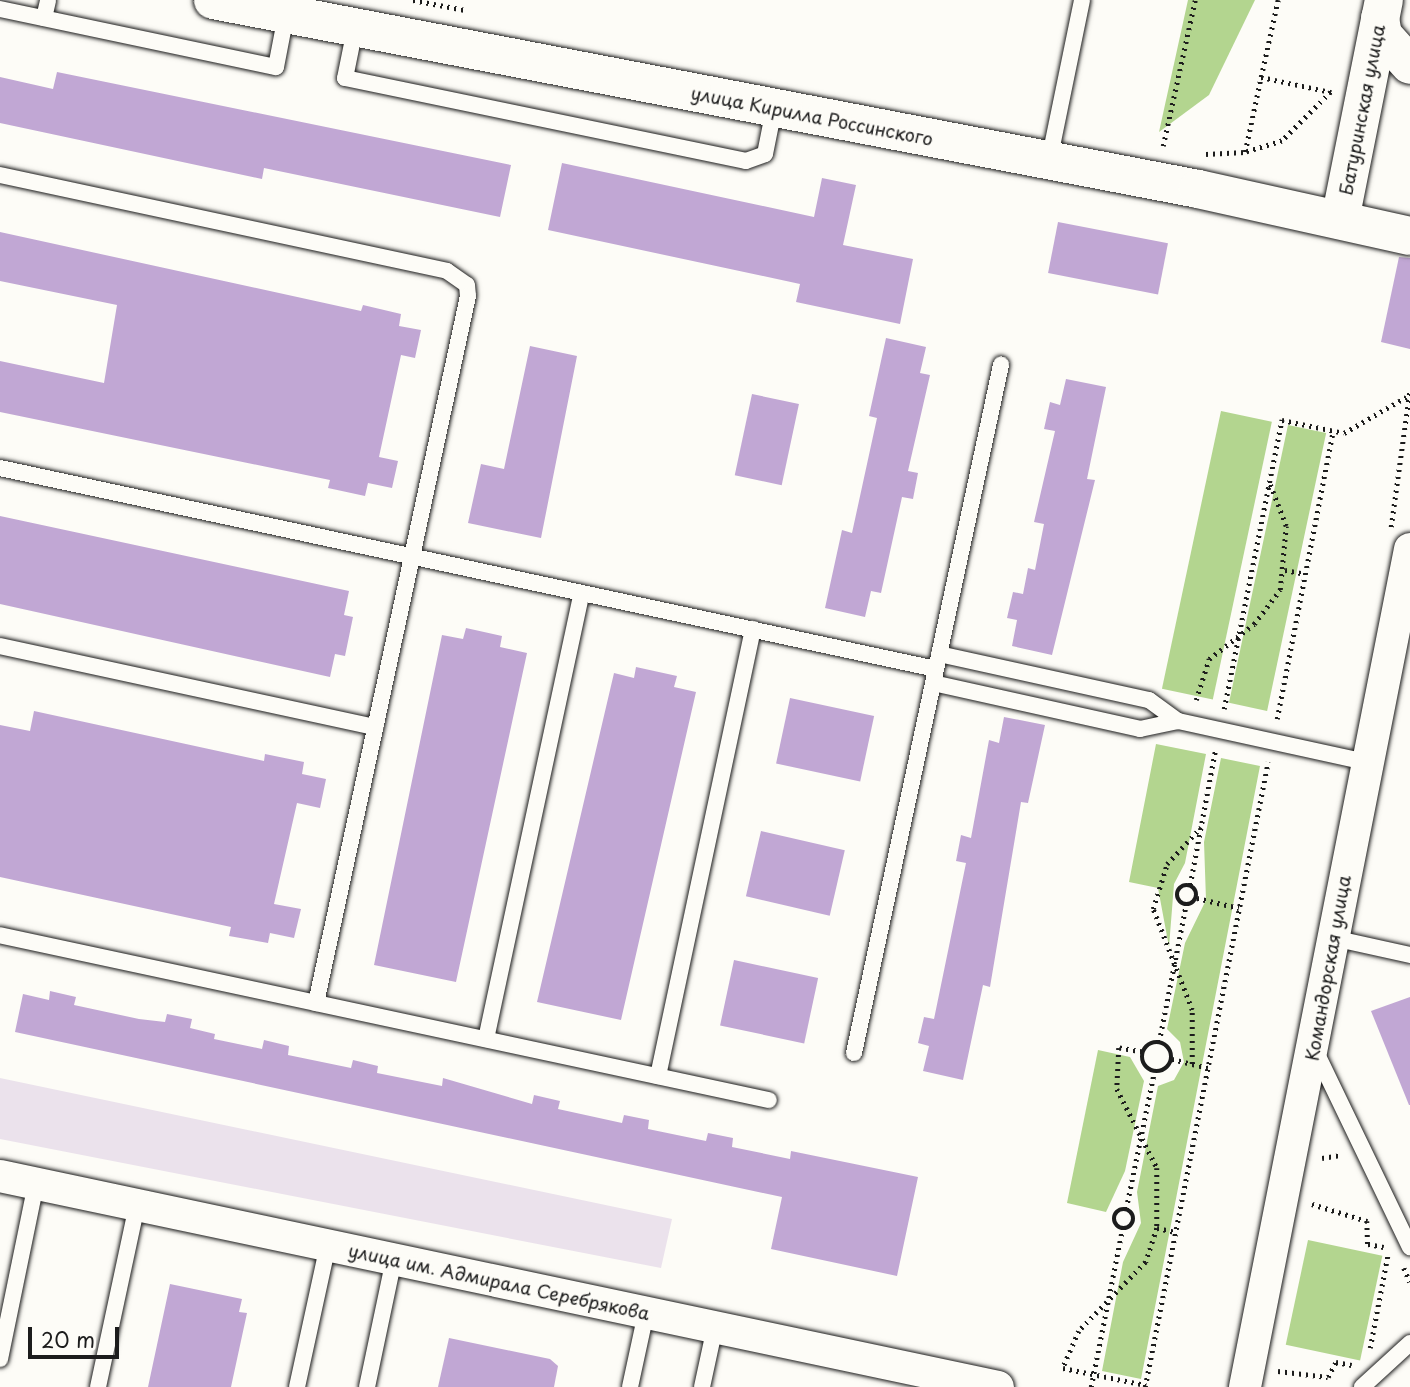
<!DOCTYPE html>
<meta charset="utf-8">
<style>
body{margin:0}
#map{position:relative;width:1410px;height:1387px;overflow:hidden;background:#fdfcf7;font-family:"Playpen Sans",sans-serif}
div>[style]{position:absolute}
.built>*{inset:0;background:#ebe2ec}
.green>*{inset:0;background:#b3d58f;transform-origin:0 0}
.building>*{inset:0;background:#c1a7d4;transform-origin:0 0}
.path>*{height:4.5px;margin-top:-2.25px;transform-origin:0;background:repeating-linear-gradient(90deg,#1c1c1c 0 2px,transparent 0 7px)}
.path>.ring{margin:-2.25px;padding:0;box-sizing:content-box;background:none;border:4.5px solid #1c1c1c;border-radius:50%}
.roads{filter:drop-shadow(0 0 2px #1c1c1c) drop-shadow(0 0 2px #1c1c1c)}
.service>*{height:16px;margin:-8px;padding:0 8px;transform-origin:8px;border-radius:8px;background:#fdfcf7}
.minor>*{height:32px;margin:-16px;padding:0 16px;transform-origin:16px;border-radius:16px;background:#fdfcf7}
.tertiary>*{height:38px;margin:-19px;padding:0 19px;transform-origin:19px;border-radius:19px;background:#fdfcf7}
.secondary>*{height:38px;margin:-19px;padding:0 19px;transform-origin:19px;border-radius:19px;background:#fdfcf7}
span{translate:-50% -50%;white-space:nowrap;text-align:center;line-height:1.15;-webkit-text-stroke:6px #fdfcf7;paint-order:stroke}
.street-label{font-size:18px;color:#1c1c1c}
.scale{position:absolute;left:28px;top:1327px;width:91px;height:32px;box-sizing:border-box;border:4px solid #1c1c1c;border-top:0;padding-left:9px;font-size:21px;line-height:24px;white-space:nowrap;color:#1c1c1c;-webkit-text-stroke:5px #fdfcf7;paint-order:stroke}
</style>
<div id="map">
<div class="built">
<div style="clip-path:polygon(0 1078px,672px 1219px,661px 1268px,0 1139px)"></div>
</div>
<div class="green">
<div style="clip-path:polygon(1188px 0,1255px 0,1209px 95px,1159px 132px)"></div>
<div style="left:1221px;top:411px;width:52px;height:284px;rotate:12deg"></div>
<div style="left:1288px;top:425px;width:39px;height:284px;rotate:12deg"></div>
<div style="clip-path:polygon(1156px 744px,1206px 754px,1185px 863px,1174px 884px,1169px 947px,1158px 888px,1129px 882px)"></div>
<div style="clip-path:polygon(1221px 758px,1260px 766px,1141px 1379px,1102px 1371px,1123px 1262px,1141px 1223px,1137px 1192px,1158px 1086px,1174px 1080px,1184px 1062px,1180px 1042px,1167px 1029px,1185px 943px,1206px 900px,1204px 842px)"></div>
<div style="clip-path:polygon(1098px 1050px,1130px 1057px,1144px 1081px,1125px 1171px,1106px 1212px,1067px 1203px)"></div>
<div style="left:1308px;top:1240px;width:76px;height:107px;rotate:12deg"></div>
</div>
<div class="building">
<div style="clip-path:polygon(57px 72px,511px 165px,500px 217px,264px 168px,262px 179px,0 123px,0 77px,53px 89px)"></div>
<div style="clip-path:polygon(562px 163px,814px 217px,822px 178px,856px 185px,843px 245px,913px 259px,900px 324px,796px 302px,800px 284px,548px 230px)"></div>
<div style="left:1058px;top:222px;width:112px;height:52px;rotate:11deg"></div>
<div style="clip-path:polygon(0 232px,361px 311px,363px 305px,401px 314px,399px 326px,421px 330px,415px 358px,401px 355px,379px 457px,398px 461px,392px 488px,368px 483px,365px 496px,328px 488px,330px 480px,0 412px,0 361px,104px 383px,117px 305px,0 281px)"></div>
<div style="clip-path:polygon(1399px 257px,1410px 258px,1410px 349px,1381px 342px)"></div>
<div style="clip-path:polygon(886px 338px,926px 347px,920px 373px,930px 375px,908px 471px,918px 473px,913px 499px,902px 497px,881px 593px,871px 591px,865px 617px,825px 608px,842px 530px,852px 533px,877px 418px,869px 416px)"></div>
<div style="clip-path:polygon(530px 346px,577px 356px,541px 538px,468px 523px,481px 464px,504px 469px)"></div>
<div style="clip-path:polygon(1066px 379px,1106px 387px,1087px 479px,1095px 480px,1052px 655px,1012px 646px,1017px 620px,1007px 618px,1013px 592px,1023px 594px,1028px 568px,1035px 570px,1044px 524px,1034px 522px,1055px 431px,1044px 429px,1050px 402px,1060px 405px)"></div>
<div style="left:752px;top:394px;width:48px;height:83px;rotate:12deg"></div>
<div style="clip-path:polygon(0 516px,349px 591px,344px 615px,353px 617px,345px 656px,335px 654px,330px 677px,0 604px)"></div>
<div style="clip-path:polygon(466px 628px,502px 636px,500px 647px,527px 653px,456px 982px,374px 965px,442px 635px,463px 639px)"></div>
<div style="clip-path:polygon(636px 667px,677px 676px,674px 687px,696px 692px,621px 1020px,537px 1002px,614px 673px,634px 678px)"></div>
<div style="left:790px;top:698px;width:86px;height:67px;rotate:12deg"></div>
<div style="clip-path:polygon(34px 711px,264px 761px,265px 754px,304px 762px,302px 774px,326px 779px,320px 808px,297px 803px,274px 904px,301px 909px,294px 938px,270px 933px,268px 943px,229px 936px,231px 927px,0 877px,0 725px,30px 731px)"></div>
<div style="clip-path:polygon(1004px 717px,1045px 725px,1028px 803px,1021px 802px,990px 987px,983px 985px,963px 1080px,923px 1071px,929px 1046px,918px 1043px,924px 1017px,934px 1019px,948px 951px,966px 863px,956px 861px,961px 835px,971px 838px,989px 740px,999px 743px)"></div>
<div style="left:761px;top:831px;width:86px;height:67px;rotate:13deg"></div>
<div style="left:734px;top:960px;width:86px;height:67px;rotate:12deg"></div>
<div style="clip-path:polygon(50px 991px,76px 997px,74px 1005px,139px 1019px,165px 1022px,167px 1014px,192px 1019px,190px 1028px,215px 1034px,214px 1039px,262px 1049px,264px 1040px,289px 1046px,288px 1055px,351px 1068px,353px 1060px,378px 1066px,377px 1073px,442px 1086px,443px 1078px,532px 1104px,534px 1095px,560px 1101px,558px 1109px,622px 1123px,624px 1115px,649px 1120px,648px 1129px,706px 1141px,708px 1133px,733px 1138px,732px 1147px,790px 1159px,791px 1151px,918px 1177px,897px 1276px,771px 1249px,782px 1197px,15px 1032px,23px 994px,49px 1000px)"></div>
<div style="clip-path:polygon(1410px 997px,1410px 1105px,1409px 1105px,1371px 1011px)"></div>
<div style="clip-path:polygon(170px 1284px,242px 1299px,239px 1312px,247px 1313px,231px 1387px,148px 1387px)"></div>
<div style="clip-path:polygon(449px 1338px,550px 1359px,558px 1366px,554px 1387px,438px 1387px)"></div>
</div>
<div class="path">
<div style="left:413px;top:0;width:53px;rotate:10.9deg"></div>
<div style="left:1261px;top:77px;width:79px;rotate:-77.6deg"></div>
<div style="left:1163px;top:146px;width:149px;rotate:-77.6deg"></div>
<div style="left:1206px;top:154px;width:39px;rotate:-3deg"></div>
<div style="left:1245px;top:152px;width:77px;rotate:-78deg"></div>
<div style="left:1261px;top:77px;width:72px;rotate:12.1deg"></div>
<div style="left:1331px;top:92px;width:69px;rotate:135deg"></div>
<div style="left:1282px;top:141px;width:39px;rotate:163deg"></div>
<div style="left:1391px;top:527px;width:139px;rotate:-82.2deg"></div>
<div style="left:1285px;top:570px;width:20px;rotate:11deg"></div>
<div style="left:1196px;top:700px;width:43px;rotate:-72.4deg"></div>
<div style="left:1209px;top:659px;width:57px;rotate:-37.9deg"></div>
<div style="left:1254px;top:624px;width:43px;rotate:-52.6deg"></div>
<div style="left:1280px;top:590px;width:64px;rotate:-84.6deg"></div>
<div style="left:1286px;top:526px;width:47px;rotate:-111.1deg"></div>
<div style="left:1224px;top:709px;width:295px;rotate:-78.7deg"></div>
<div style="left:1282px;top:420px;width:63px;rotate:11.8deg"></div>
<div style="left:1344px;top:433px;width:72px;rotate:-30.1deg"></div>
<div style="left:1277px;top:719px;width:293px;rotate:-79deg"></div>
<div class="ring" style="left:1177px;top:885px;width:15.5px;height:15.5px"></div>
<div style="left:1190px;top:885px;width:136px;rotate:-79.4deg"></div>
<div style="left:1197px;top:898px;width:43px;rotate:13.4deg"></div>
<div class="ring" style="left:1142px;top:1042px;width:25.5px;height:25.5px"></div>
<div style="left:1159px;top:1042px;width:140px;rotate:-78.9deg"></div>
<div style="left:1142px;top:1052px;width:23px;rotate:-170deg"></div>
<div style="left:1119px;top:1048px;width:41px;rotate:92.8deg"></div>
<div style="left:1117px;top:1089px;width:89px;rotate:63.1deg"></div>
<div style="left:1157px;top:1168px;width:60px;rotate:90deg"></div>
<div style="left:1157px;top:1228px;width:36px;rotate:108deg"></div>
<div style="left:1146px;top:1262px;width:96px;rotate:134.2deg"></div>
<div style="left:1079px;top:1331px;width:40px;rotate:113.4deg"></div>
<div style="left:1063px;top:1368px;width:85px;rotate:11.6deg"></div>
<div style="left:1172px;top:1059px;width:37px;rotate:14deg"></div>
<div style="left:1192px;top:1064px;width:54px;rotate:-90deg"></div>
<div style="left:1192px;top:1010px;width:108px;rotate:-111.1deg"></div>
<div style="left:1153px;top:909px;width:47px;rotate:-72.7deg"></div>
<div style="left:1167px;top:864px;width:50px;rotate:-47.4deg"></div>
<div style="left:1322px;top:1158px;width:20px;rotate:-9deg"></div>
<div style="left:1312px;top:1204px;width:58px;rotate:17.2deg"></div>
<div style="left:1367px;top:1221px;width:23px;rotate:88deg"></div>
<div style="left:1368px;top:1244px;width:16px;rotate:11deg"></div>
<div class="ring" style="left:1114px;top:1209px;width:15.5px;height:15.5px"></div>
<div style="left:1126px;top:1209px;width:139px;rotate:-78.4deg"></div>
<div style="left:1157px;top:1228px;width:19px;rotate:12deg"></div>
<div style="left:1404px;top:1268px;width:15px;rotate:67deg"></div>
<div style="left:1370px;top:1348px;width:96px;rotate:-79.2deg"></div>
<div style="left:1278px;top:1371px;width:50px;rotate:6.8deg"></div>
<div style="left:1328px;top:1377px;width:17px;rotate:-62deg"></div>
<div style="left:1336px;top:1362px;width:16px;rotate:11deg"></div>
<div style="left:1091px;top:1387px;width:160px;rotate:-78.8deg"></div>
<div style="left:1145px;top:1387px;width:637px;rotate:-78.87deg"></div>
</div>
<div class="roads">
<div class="service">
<div style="left:0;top:9px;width:282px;rotate:11.9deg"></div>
<div style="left:276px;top:67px;width:53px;rotate:-79.1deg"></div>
<div style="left:44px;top:18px;width:18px;rotate:-77deg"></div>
<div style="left:355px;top:29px;width:50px;rotate:101.5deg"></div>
<div style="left:345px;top:78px;width:409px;rotate:11.7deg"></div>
<div style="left:746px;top:161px;width:20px;rotate:-20deg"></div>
<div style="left:765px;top:154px;width:46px;rotate:-78.7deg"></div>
<div style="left:1049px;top:161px;width:164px;rotate:-78.4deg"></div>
<div style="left:0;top:175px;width:457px;rotate:12.1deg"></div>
<div style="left:447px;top:271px;width:24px;rotate:35deg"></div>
<div style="left:467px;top:285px;width:11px;rotate:85deg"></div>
<div style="left:468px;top:296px;width:723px;rotate:102.13deg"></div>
<div style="left:316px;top:1003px;width:323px;rotate:-167.9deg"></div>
<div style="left:0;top:468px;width:957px;rotate:12.12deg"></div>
<div style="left:0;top:646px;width:384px;rotate:12.2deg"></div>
<div style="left:939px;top:654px;width:215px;rotate:12.4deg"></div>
<div style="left:1149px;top:700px;width:36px;rotate:36deg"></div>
<div style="left:933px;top:683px;width:212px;rotate:12.5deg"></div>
<div style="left:1140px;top:729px;width:39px;rotate:-12deg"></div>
<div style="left:1178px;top:721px;width:192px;rotate:12.3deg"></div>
<div style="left:1333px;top:938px;width:79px;rotate:12.4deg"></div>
<div style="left:316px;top:1003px;width:463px;rotate:12.1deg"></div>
<div style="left:486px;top:1039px;width:456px;rotate:-77.9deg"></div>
<div style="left:1315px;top:1050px;width:219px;rotate:64.3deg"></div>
<div style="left:854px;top:1053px;width:704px;rotate:-77.94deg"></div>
<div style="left:658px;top:1076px;width:457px;rotate:-78deg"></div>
<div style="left:0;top:1359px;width:179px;rotate:-78.4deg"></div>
<div style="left:98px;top:1387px;width:186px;rotate:-77.9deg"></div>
<div style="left:297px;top:1387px;width:145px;rotate:-77.7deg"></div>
<div style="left:367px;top:1387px;width:131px;rotate:-78.1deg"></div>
<div style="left:630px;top:1387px;width:76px;rotate:-77.8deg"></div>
<div style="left:702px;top:1387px;width:61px;rotate:-77.8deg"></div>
<div style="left:1362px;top:1387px;width:65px;rotate:-42.5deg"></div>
</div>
<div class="minor">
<div style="left:0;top:1176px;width:1020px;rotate:11.94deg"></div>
<div style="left:1245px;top:1387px;width:854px;rotate:-78.86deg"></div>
</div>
<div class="tertiary">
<div style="left:1380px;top:18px;width:17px;rotate:80deg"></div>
<div style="left:1383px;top:35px;width:40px;rotate:48deg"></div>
<div style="left:1340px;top:220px;width:224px;rotate:-78.7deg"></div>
</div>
<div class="secondary">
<div style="left:213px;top:0;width:1003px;rotate:10.86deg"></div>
<div style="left:1198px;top:189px;width:217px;rotate:12.5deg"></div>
</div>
</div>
<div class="street-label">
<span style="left:1362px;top:110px;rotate:-79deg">Батуринская улица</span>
<span style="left:812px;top:116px;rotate:11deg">улица Кирилла Россинского</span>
<span style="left:1328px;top:968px;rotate:-80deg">Командорская улица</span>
<span style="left:499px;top:1282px;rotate:12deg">улица им. Адмирала Серебрякова</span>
</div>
<div class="scale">20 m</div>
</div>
